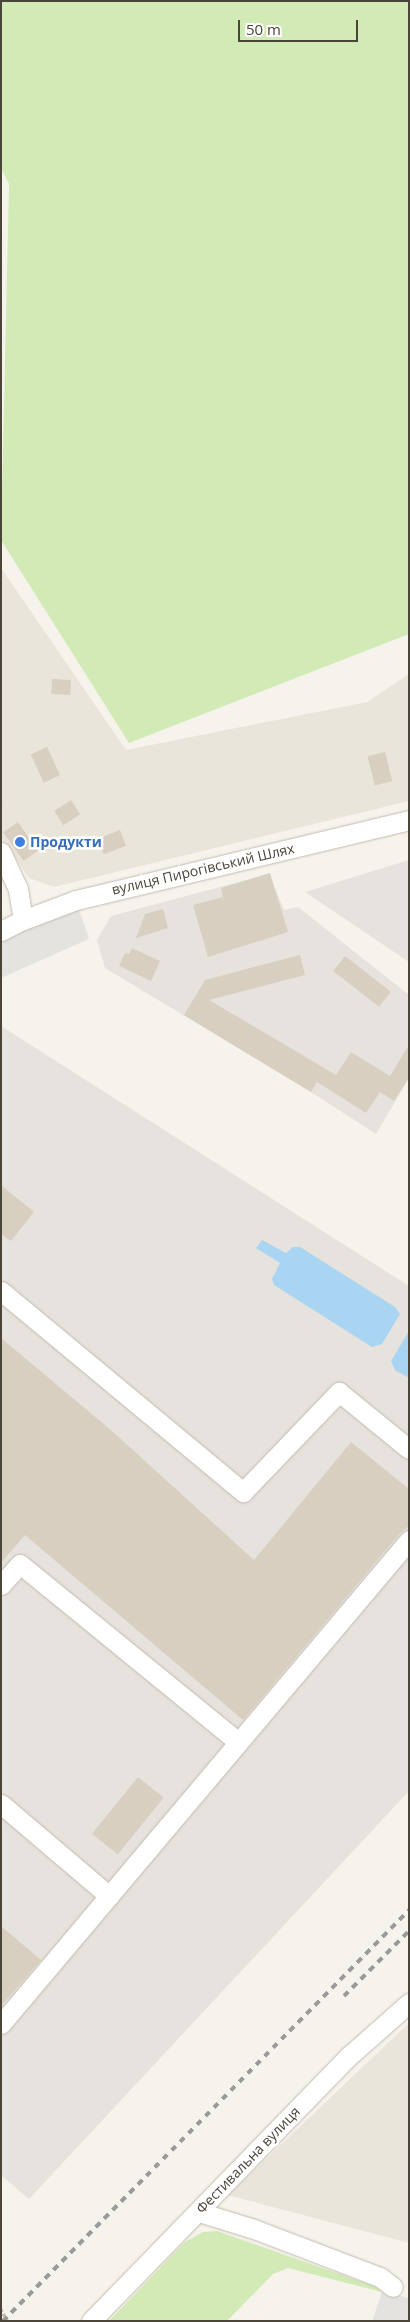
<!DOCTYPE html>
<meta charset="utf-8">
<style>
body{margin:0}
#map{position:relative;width:410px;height:2322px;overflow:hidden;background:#f6f3ec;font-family:"Open Sans",sans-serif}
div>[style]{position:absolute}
.residential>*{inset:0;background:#eae5da}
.industrial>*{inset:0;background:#e6e2dd}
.green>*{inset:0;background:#d2eab5}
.parking>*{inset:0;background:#e5e3e0}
.water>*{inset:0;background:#a9d4f2}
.building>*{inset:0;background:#d8cfc1;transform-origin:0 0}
.path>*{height:3px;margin-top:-1.5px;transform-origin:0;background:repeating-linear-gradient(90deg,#c4b79f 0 2.5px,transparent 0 5px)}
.roads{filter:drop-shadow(0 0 1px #c2bbae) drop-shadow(0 0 1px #c2bbae)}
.minor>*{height:19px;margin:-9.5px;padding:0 9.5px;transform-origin:9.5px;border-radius:9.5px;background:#fff}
.rail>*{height:4px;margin-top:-2px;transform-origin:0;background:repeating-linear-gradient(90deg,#9a9a9a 0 6px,transparent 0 12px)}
.dots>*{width:14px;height:14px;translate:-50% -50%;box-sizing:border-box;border:2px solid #fff;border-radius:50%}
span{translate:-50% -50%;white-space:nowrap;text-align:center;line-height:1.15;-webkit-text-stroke:5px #fff;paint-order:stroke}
.shop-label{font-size:14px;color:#366cbe;font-weight:700}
.left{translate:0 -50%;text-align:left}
.street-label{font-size:14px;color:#4b4439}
.frame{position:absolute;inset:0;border:2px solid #4b4439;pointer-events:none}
.scale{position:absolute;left:238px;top:20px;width:120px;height:22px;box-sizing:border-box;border:2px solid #4b4439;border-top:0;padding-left:6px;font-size:15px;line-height:18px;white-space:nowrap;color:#4b4439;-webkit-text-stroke:4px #fff;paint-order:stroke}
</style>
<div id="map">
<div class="residential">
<div style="clip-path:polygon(1px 568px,126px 750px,367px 702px,409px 674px,409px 801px,54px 887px,29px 878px,1px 837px)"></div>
<div style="clip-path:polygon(409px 2023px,409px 2243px,228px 2195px)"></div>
</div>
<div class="industrial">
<div style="clip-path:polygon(409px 860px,409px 962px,305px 892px)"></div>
<div style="clip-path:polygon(269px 874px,284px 910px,298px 907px,409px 995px,409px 1078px,376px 1134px,311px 1092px,105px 968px,97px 940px,111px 916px)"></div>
<div style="clip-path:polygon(1px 1026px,409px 1286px,409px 1791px,29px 2199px,1px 2175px)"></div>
</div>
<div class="green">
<div style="clip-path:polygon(1px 1px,409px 1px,409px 634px,129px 743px,1px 540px,9px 184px,1px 168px)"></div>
<div style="clip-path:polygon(217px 2231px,376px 2287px,382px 2292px,288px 2268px,273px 2274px,227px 2321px,109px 2321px,185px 2242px,203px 2232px)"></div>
</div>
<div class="parking">
<div style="clip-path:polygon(76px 900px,89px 939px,1px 978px,1px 931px)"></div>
<div style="clip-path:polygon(382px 2292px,409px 2298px,409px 2321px,372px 2321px)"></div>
</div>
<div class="water">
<div style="clip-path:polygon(262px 1240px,286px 1253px,293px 1247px,300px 1247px,395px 1307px,400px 1314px,382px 1344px,372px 1347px,274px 1285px,272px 1279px,280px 1263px,256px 1248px)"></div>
<div style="clip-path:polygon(409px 1331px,409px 1378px,395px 1370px,391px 1361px)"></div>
</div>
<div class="building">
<div style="left:52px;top:679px;width:19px;height:15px;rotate:3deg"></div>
<div style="left:47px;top:747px;width:31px;height:18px;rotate:65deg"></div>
<div style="left:385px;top:752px;width:30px;height:18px;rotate:76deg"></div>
<div style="left:71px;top:800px;width:17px;height:20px;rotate:57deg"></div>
<div style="left:18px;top:822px;width:35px;height:18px;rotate:55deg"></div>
<div style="left:120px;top:830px;width:17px;height:24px;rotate:69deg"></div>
<div style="clip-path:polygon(270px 873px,288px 932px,208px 957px,193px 905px,223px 897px,221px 888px)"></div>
<div style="clip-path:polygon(163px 909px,168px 928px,136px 938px,145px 914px)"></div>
<div style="clip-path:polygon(132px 948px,160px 961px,151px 981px,119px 966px,125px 953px,129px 954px)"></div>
<div style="clip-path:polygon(300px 955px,305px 975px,209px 1000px,336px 1075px,351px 1052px,390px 1076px,409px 1045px,409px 1078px,394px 1101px,380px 1092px,366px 1113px,317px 1082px,311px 1092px,184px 1015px,205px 980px)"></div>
<div style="left:345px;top:956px;width:58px;height:19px;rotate:38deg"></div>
<div style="clip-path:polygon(1px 1185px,34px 1212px,11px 1241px,1px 1234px)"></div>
<div style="clip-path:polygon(1px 1338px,112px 1431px,254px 1560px,351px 1442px,409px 1489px,409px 1526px,400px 1533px,243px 1720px,25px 1535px,1px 1563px)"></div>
<div style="left:138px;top:1777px;width:33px;height:73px;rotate:39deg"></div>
<div style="clip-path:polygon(1px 1926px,41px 1960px,1px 2006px)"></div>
</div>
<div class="path">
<div style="left:1px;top:805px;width:1px;rotate:-45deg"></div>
<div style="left:1px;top:2309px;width:13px;rotate:63deg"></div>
</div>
<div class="roads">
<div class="minor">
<div style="left:1px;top:852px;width:41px;rotate:65.3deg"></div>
<div style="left:18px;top:889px;width:31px;rotate:81deg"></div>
<div style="left:1px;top:931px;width:25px;rotate:-27deg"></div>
<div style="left:23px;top:920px;width:57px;rotate:-20.7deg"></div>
<div style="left:76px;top:900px;width:342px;rotate:-13.5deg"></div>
<div style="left:1px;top:1291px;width:315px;rotate:39.7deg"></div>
<div style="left:243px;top:1492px;width:139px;rotate:-46.2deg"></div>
<div style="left:339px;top:1392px;width:90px;rotate:39.2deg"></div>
<div style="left:1px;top:1585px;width:28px;rotate:-48deg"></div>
<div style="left:20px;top:1564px;width:281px;rotate:39.2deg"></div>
<div style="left:1px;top:1804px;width:142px;rotate:40.4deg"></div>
<div style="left:1px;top:2024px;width:633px;rotate:-49.87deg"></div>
<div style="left:199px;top:2212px;width:58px;rotate:17.2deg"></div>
<div style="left:254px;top:2229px;width:135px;rotate:20.9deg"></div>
<div style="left:380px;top:2277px;width:16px;rotate:38deg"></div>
<div style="left:91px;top:2321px;width:371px;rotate:-45.8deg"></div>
<div style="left:350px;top:2055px;width:79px;rotate:-41.4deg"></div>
</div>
</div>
<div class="rail">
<div style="left:344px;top:1996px;width:92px;rotate:-45deg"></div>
<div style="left:3px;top:2321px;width:578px;rotate:-45.35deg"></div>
</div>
<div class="dots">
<div style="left:20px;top:842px;background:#3f7fe0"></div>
</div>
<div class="shop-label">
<span class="left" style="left:30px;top:842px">Продукти</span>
</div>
<div class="street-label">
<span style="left:203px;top:869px;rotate:-13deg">вулиця Пирогівський Шлях</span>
<span style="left:248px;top:2160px;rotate:-46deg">Фестивальна вулиця</span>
</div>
<div class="frame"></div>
<div class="scale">50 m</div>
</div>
